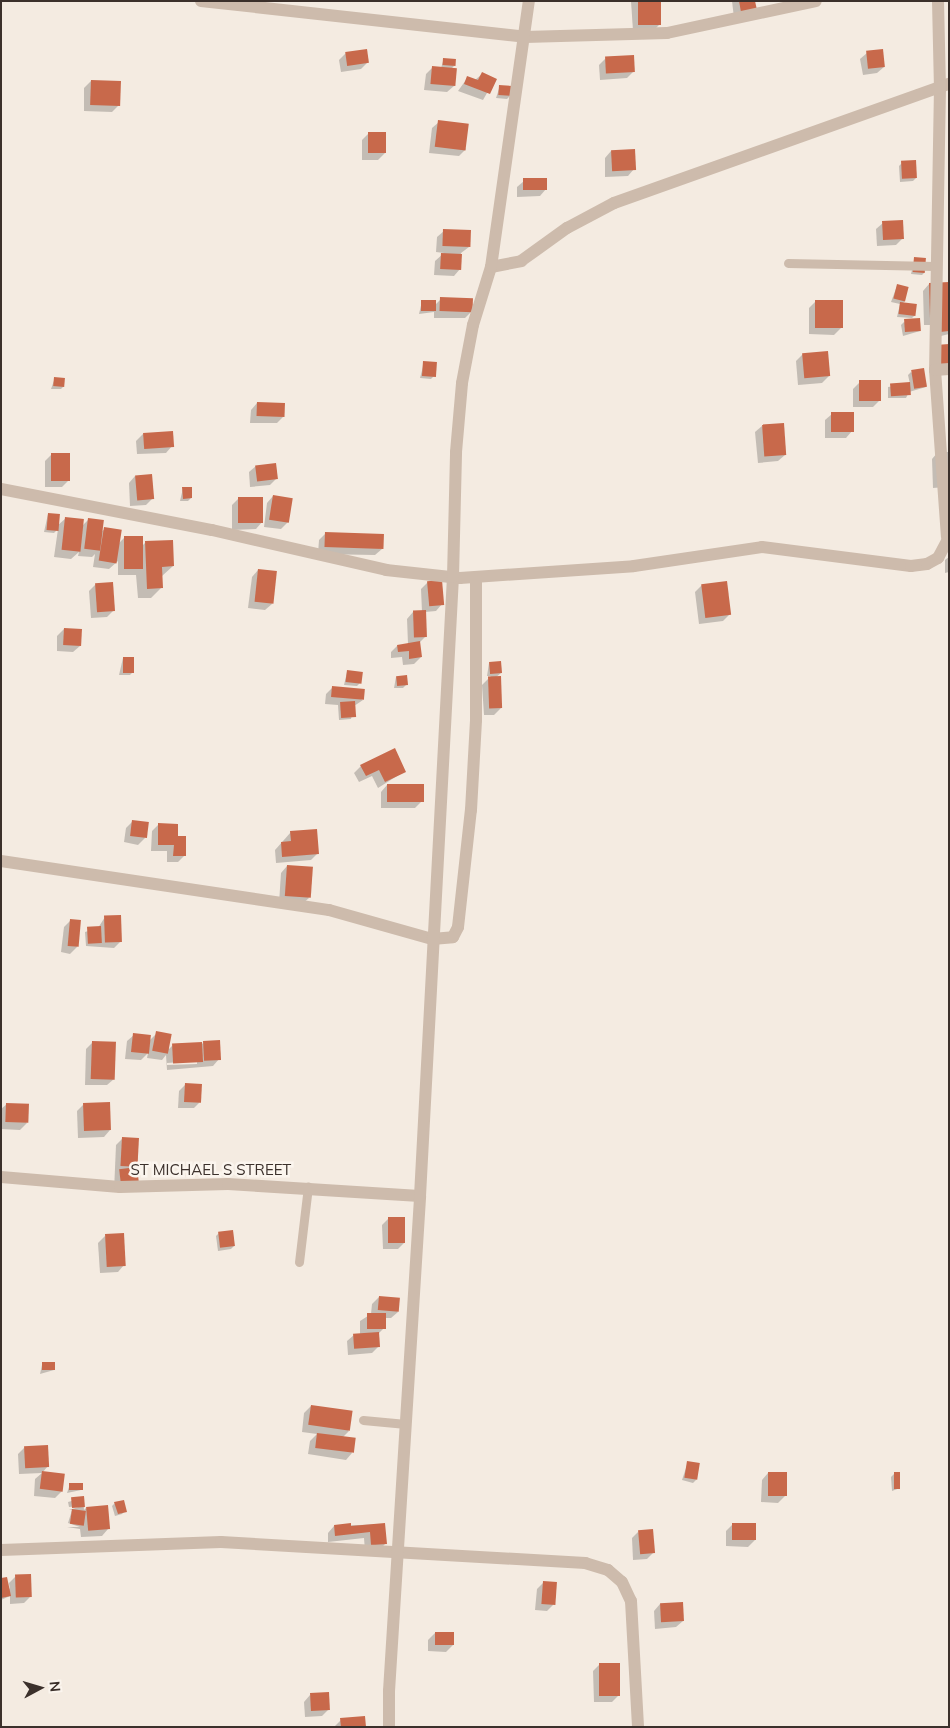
<!DOCTYPE html>
<style>
body{margin:0}
#map{position:relative;width:950px;height:1728px;overflow:hidden;background:#f4ebe1;font-family:Mulish,sans-serif}
div>[style]{position:absolute}
.shadow>*{inset:0;background:#0003}
.building>*{inset:0;background:#c8694b;transform-origin:0 0}
.service>*{height:9px;margin:-4.5px;padding:0 4.5px;transform-origin:4.5px;border-radius:4.5px;background:#cdbbac}
.minor>*{height:12px;margin:-6px;padding:0 6px;transform-origin:6px;border-radius:6px;background:#cdbbac}
.tertiary>*{height:12px;margin:-6px;padding:0 6px;transform-origin:6px;border-radius:6px;background:#cdbbac}
span{translate:-50% -50%;white-space:nowrap;text-align:center;line-height:1.15;-webkit-text-stroke:5px #fbf5ee;paint-order:stroke}
.street-label{font-size:15px;color:#3b302b}
.frame{position:absolute;inset:0;border:2px solid #3b302b;pointer-events:none}
.north{position:absolute;left:15px;top:1663px;width:50px;height:50px;-webkit-text-stroke:4px #fbf5ee;paint-order:stroke;rotate:84deg;font-size:14px;font-weight:700;line-height:20px;text-align:center;color:#3b302b}
.north::after{content:'';display:block;margin:auto;width:18px;height:22px;background:#3b302b;clip-path:polygon(50% 0,100% 100%,50% 72%,0 100%)}
</style>
<div id="map">
<div class="shadow">
<div style="clip-path:polygon(631px 1px,660px 1px,661px 23px,654px 30px,633px 31px)"></div>
<div style="clip-path:polygon(732px 1px,754px 1px,734px 18px)"></div>
<div style="clip-path:polygon(346px 53px,368px 62px,361px 69px,341px 72px,339px 60px)"></div>
<div style="clip-path:polygon(867px 53px,884px 67px,877px 73px,863px 75px,860px 59px)"></div>
<div style="clip-path:polygon(606px 58px,634px 71px,627px 78px,600px 80px,599px 65px)"></div>
<div style="clip-path:polygon(444px 59px,454px 66px,451px 69px,454px 86px,447px 92px,424px 90px,426px 74px,433px 67px,441px 68px)"></div>
<div style="clip-path:polygon(482px 74px,495px 79px,483px 100px,458px 91px,468px 77px,475px 80px)"></div>
<div style="clip-path:polygon(91px 81px,119px 105px,112px 112px,84px 111px,84px 88px)"></div>
<div style="clip-path:polygon(500px 86px,510px 96px,507px 99px,496px 98px)"></div>
<div style="clip-path:polygon(439px 122px,466px 149px,459px 156px,429px 153px,432px 128px)"></div>
<div style="clip-path:polygon(368px 134px,385px 153px,378px 160px,362px 160px,362px 140px)"></div>
<div style="clip-path:polygon(611px 151px,634px 169px,628px 176px,605px 177px,605px 158px)"></div>
<div style="clip-path:polygon(902px 163px,916px 178px,913px 181px,900px 182px,899px 166px)"></div>
<div style="clip-path:polygon(524px 181px,546px 189px,540px 196px,517px 197px,517px 187px)"></div>
<div style="clip-path:polygon(883px 223px,903px 238px,896px 245px,877px 246px,876px 229px)"></div>
<div style="clip-path:polygon(444px 231px,469px 247px,461px 253px,460px 269px,454px 276px,434px 275px,435px 261px,444px 253px,436px 252px,437px 237px)"></div>
<div style="clip-path:polygon(915px 258px,925px 272px,922px 275px,911px 274px)"></div>
<div style="clip-path:polygon(949px 283px,949px 334px,933px 338px,933px 325px,924px 325px,923px 291px,929px 284px)"></div>
<div style="clip-path:polygon(897px 286px,905px 301px,902px 304px,915px 315px,912px 318px,897px 317px,900px 304px,891px 302px)"></div>
<div style="clip-path:polygon(441px 299px,471px 312px,465px 318px,434px 318px,434px 312px,419px 314px,422px 301px,435px 305px)"></div>
<div style="clip-path:polygon(816px 301px,841px 328px,834px 335px,809px 334px,809px 308px)"></div>
<div style="clip-path:polygon(904px 322px,920px 331px,903px 336px,901px 325px)"></div>
<div style="clip-path:polygon(803px 354px,829px 376px,822px 383px,798px 385px,796px 361px)"></div>
<div style="clip-path:polygon(424px 363px,434px 376px,431px 379px,420px 378px)"></div>
<div style="clip-path:polygon(911px 372px,926px 387px,909px 392px,906px 398px,888px 398px,888px 387px,910px 384px,908px 375px)"></div>
<div style="clip-path:polygon(55px 378px,64px 386px,61px 389px,51px 389px)"></div>
<div style="clip-path:polygon(860px 382px,880px 400px,873px 407px,853px 407px,853px 389px)"></div>
<div style="clip-path:polygon(257px 403px,283px 417px,277px 423px,250px 423px,251px 410px)"></div>
<div style="clip-path:polygon(832px 414px,852px 431px,846px 438px,825px 438px,825px 420px)"></div>
<div style="clip-path:polygon(762px 426px,785px 455px,778px 461px,758px 463px,755px 432px)"></div>
<div style="clip-path:polygon(143px 434px,172px 446px,166px 453px,137px 454px,136px 441px)"></div>
<div style="clip-path:polygon(938px 452px,949px 452px,949px 483px,945px 487px,933px 488px,932px 459px)"></div>
<div style="clip-path:polygon(52px 454px,69px 480px,62px 487px,45px 487px,45px 461px)"></div>
<div style="clip-path:polygon(256px 466px,276px 479px,270px 485px,250px 487px,249px 472px)"></div>
<div style="clip-path:polygon(135px 476px,152px 499px,146px 505px,130px 506px,129px 483px)"></div>
<div style="clip-path:polygon(183px 488px,191px 498px,188px 501px,180px 501px)"></div>
<div style="clip-path:polygon(273px 496px,288px 522px,281px 529px,264px 527px,267px 503px)"></div>
<div style="clip-path:polygon(238px 499px,262px 522px,256px 529px,232px 530px,232px 505px)"></div>
<div style="clip-path:polygon(48px 514px,57px 526px,66px 518px,82px 526px,89px 519px,101px 532px,105px 529px,119px 543px,125px 537px,142px 546px,146px 542px,173px 566px,162px 576px,162px 587px,151px 598px,138px 598px,136px 575px,118px 575px,118px 561px,109px 569px,93px 567px,95px 554px,92px 557px,78px 556px,79px 552px,71px 559px,54px 557px,58px 529px,54px 533px,44px 532px)"></div>
<div style="clip-path:polygon(326px 533px,382px 549px,375px 555px,318px 554px,319px 540px)"></div>
<div style="clip-path:polygon(949px 557px,949px 572px,945px 573px,945px 560px)"></div>
<div style="clip-path:polygon(258px 570px,272px 604px,265px 610px,248px 608px,252px 577px)"></div>
<div style="clip-path:polygon(428px 582px,442px 604px,436px 611px,425px 612px,426px 636px,419px 643px,421px 657px,414px 664px,403px 665px,402px 657px,391px 658px,391px 652px,397px 646px,408px 644px,407px 619px,413px 612px,422px 612px,421px 589px)"></div>
<div style="clip-path:polygon(96px 584px,114px 610px,107px 617px,91px 618px,89px 591px)"></div>
<div style="clip-path:polygon(702px 585px,730px 614px,723px 621px,699px 624px,695px 592px)"></div>
<div style="clip-path:polygon(64px 629px,80px 646px,73px 652px,57px 651px,57px 636px)"></div>
<div style="clip-path:polygon(123px 658px,133px 672px,130px 675px,119px 675px)"></div>
<div style="clip-path:polygon(489px 663px,501px 673px,495px 678px,501px 708px,494px 715px,484px 715px,482px 685px,491px 676px,487px 676px)"></div>
<div style="clip-path:polygon(347px 672px,360px 683px,357px 686px,344px 685px)"></div>
<div style="clip-path:polygon(396px 677px,406px 685px,403px 688px,394px 688px)"></div>
<div style="clip-path:polygon(333px 687px,363px 700px,354px 706px,351px 719px,339px 720px,338px 705px,325px 704px,326px 694px)"></div>
<div style="clip-path:polygon(361px 766px,405px 771px,378px 788px,372px 776px,359px 782px,354px 773px)"></div>
<div style="clip-path:polygon(387px 785px,422px 801px,415px 808px,381px 808px,381px 792px)"></div>
<div style="clip-path:polygon(133px 821px,145px 838px,138px 845px,124px 842px,126px 828px)"></div>
<div style="clip-path:polygon(158px 825px,177px 837px,185px 855px,178px 862px,167px 862px,167px 851px,151px 851px,152px 831px)"></div>
<div style="clip-path:polygon(291px 832px,317px 854px,311px 860px,276px 863px,275px 850px)"></div>
<div style="clip-path:polygon(287px 866px,309px 898px,302px 904px,279px 903px,281px 873px)"></div>
<div style="clip-path:polygon(105px 917px,121px 941px,114px 948px,86px 946px,85px 932px,98px 928px)"></div>
<div style="clip-path:polygon(71px 920px,77px 947px,70px 954px,61px 952px,64px 927px)"></div>
<div style="clip-path:polygon(evenodd,157px 1033px,169px 1049px,173px 1045px,201px 1045px,204px 1042px,219px 1059px,213px 1066px,167px 1070px,166px 1055px,162px 1060px,147px 1058px,148px 1053px,141px 1060px,125px 1059px,127px 1041px,134px 1035px,149px 1041px,157px 1033px,197px 1061px,197px 1064px,167px 1065px,167px 1063px,197px 1061px)"></div>
<div style="clip-path:polygon(93px 1042px,114px 1079px,107px 1085px,85px 1085px,86px 1049px)"></div>
<div style="clip-path:polygon(185px 1085px,200px 1102px,194px 1108px,178px 1108px,179px 1091px)"></div>
<div style="clip-path:polygon(7px 1104px,27px 1123px,20px 1130px,1px 1129px,1px 1109px)"></div>
<div style="clip-path:polygon(83px 1105px,110px 1130px,104px 1137px,78px 1138px,77px 1111px)"></div>
<div style="clip-path:polygon(123px 1138px,137px 1139px,138px 1183px,114px 1191px,116px 1145px)"></div>
<div style="clip-path:polygon(388px 1219px,405px 1242px,398px 1249px,383px 1249px,382px 1225px)"></div>
<div style="clip-path:polygon(219px 1233px,234px 1246px,231px 1249px,218px 1251px,216px 1236px)"></div>
<div style="clip-path:polygon(105px 1236px,124px 1265px,118px 1272px,100px 1273px,98px 1243px)"></div>
<div style="clip-path:polygon(379px 1297px,398px 1312px,391px 1318px,384px 1318px,384px 1328px,378px 1334px,379px 1346px,372px 1353px,348px 1355px,347px 1341px,354px 1335px,360px 1334px,360px 1321px,371px 1314px,372px 1304px)"></div>
<div style="clip-path:polygon(42px 1365px,54px 1370px,40px 1374px)"></div>
<div style="clip-path:polygon(311px 1406px,349px 1431px,342px 1438px,352px 1453px,346px 1460px,308px 1454px,310px 1441px,317px 1434px,302px 1432px,304px 1413px)"></div>
<div style="clip-path:polygon(24px 1448px,48px 1466px,42px 1473px,63px 1475px,62px 1491px,55px 1498px,34px 1496px,35px 1479px,42px 1473px,19px 1474px,18px 1454px)"></div>
<div style="clip-path:polygon(688px 1462px,696px 1480px,693px 1483px,682px 1480px)"></div>
<div style="clip-path:polygon(768px 1473px,785px 1496px,778px 1503px,761px 1502px,762px 1480px)"></div>
<div style="clip-path:polygon(894px 1474px,900px 1488px,892px 1491px,891px 1477px)"></div>
<div style="clip-path:polygon(70px 1484px,81px 1490px,67px 1493px)"></div>
<div style="clip-path:polygon(83px 1498px,84px 1510px,86px 1508px,108px 1529px,102px 1536px,81px 1537px,80px 1529px,67px 1527px,80px 1527px,68px 1523px,72px 1510px,69px 1510px,82px 1506px,69px 1507px,68px 1502px)"></div>
<div style="clip-path:polygon(115px 1503px,125px 1511px,122px 1514px,115px 1516px,112px 1506px)"></div>
<div style="clip-path:polygon(384px 1524px,386px 1543px,379px 1550px,365px 1551px,364px 1538px,328px 1542px,328px 1533px,334px 1526px)"></div>
<div style="clip-path:polygon(733px 1524px,755px 1540px,748px 1547px,726px 1546px,726px 1531px)"></div>
<div style="clip-path:polygon(638px 1532px,653px 1553px,647px 1559px,633px 1560px,632px 1538px)"></div>
<div style="clip-path:polygon(16px 1576px,30px 1597px,24px 1603px,10px 1604px,10px 1596px,1px 1600px,1px 1580px,10px 1589px,9px 1583px)"></div>
<div style="clip-path:polygon(544px 1582px,553px 1605px,547px 1611px,535px 1610px,537px 1589px)"></div>
<div style="clip-path:polygon(660px 1604px,683px 1621px,676px 1627px,655px 1629px,654px 1611px)"></div>
<div style="clip-path:polygon(435px 1633px,453px 1645px,446px 1652px,428px 1651px,428px 1640px)"></div>
<div style="clip-path:polygon(600px 1664px,619px 1695px,612px 1702px,594px 1702px,593px 1671px)"></div>
<div style="clip-path:polygon(310px 1695px,329px 1709px,322px 1716px,305px 1717px,304px 1702px)"></div>
<div style="clip-path:polygon(341px 1720px,365px 1727px,334px 1727px)"></div>
</div>
<div class="building">
<div style="left:638px;top:1px;width:23px;height:24px"></div>
<div style="clip-path:polygon(739px 1px,755px 1px,757px 10px,741px 12px)"></div>
<div style="left:367px;top:49px;width:14px;height:22px;rotate:82deg"></div>
<div style="left:883px;top:49px;width:18px;height:17px;rotate:84deg"></div>
<div style="left:634px;top:55px;width:17px;height:29px;rotate:87deg"></div>
<div style="left:443px;top:58px;width:13px;height:7px;rotate:4deg"></div>
<div style="left:432px;top:66px;width:25px;height:18px;rotate:5deg"></div>
<div style="clip-path:polygon(482px 72px,497px 79px,490px 94px,464px 84px,467px 76px,478px 80px)"></div>
<div style="left:91px;top:80px;width:30px;height:25px;rotate:2deg"></div>
<div style="left:499px;top:85px;width:14px;height:10px;rotate:4deg"></div>
<div style="left:438px;top:120px;width:31px;height:27px;rotate:7deg"></div>
<div style="left:368px;top:132px;width:18px;height:21px"></div>
<div style="left:635px;top:149px;width:21px;height:24px;rotate:87deg"></div>
<div style="left:916px;top:160px;width:18px;height:15px;rotate:87deg"></div>
<div style="left:547px;top:178px;width:12px;height:24px;rotate:90deg"></div>
<div style="left:903px;top:220px;width:19px;height:21px;rotate:87deg"></div>
<div style="left:443px;top:229px;width:28px;height:17px;rotate:2deg"></div>
<div style="left:441px;top:253px;width:21px;height:16px;rotate:3deg"></div>
<div style="left:914px;top:257px;width:12px;height:15px;rotate:5deg"></div>
<div style="clip-path:polygon(949px 282px,949px 331px,940px 332px,930px 319px,929px 283px)"></div>
<div style="left:897px;top:284px;width:12px;height:15px;rotate:14deg"></div>
<div style="left:440px;top:297px;width:33px;height:14px;rotate:2deg"></div>
<div style="left:421px;top:300px;width:15px;height:11px"></div>
<div style="left:815px;top:300px;width:28px;height:28px"></div>
<div style="left:900px;top:302px;width:17px;height:12px;rotate:7deg"></div>
<div style="left:920px;top:318px;width:13px;height:16px;rotate:86deg"></div>
<div style="clip-path:polygon(949px 344px,949px 365px,938px 366px,936px 345px)"></div>
<div style="left:828px;top:351px;width:25px;height:26px;rotate:85deg"></div>
<div style="left:423px;top:361px;width:14px;height:15px;rotate:4deg"></div>
<div style="left:924px;top:368px;width:19px;height:13px;rotate:81deg"></div>
<div style="left:54px;top:377px;width:11px;height:9px;rotate:5deg"></div>
<div style="left:881px;top:380px;width:21px;height:22px;rotate:90deg"></div>
<div style="left:910px;top:382px;width:13px;height:20px;rotate:86deg"></div>
<div style="left:257px;top:402px;width:28px;height:14px;rotate:2deg"></div>
<div style="left:831px;top:412px;width:23px;height:20px"></div>
<div style="left:784px;top:423px;width:32px;height:22px;rotate:86deg"></div>
<div style="left:173px;top:431px;width:16px;height:30px;rotate:86deg"></div>
<div style="left:51px;top:453px;width:19px;height:28px"></div>
<div style="left:276px;top:463px;width:16px;height:21px;rotate:83deg"></div>
<div style="left:152px;top:474px;width:25px;height:17px;rotate:85deg"></div>
<div style="clip-path:polygon(182px 487px,192px 487px,192px 498px,183px 499px)"></div>
<div style="left:273px;top:495px;width:20px;height:25px;rotate:9deg"></div>
<div style="left:238px;top:497px;width:25px;height:26px"></div>
<div style="left:48px;top:513px;width:12px;height:17px;rotate:5deg"></div>
<div style="left:65px;top:517px;width:19px;height:33px;rotate:6deg"></div>
<div style="left:88px;top:518px;width:16px;height:31px;rotate:7deg"></div>
<div style="left:104px;top:527px;width:18px;height:34px;rotate:9deg"></div>
<div style="left:325px;top:532px;width:59px;height:15px;rotate:2deg"></div>
<div style="left:124px;top:536px;width:19px;height:33px"></div>
<div style="clip-path:polygon(173px 540px,174px 566px,162px 567px,163px 588px,147px 589px,145px 541px)"></div>
<div style="left:258px;top:569px;width:19px;height:33px;rotate:6deg"></div>
<div style="left:442px;top:580px;width:25px;height:15px;rotate:85deg"></div>
<div style="left:727px;top:581px;width:34px;height:26px;rotate:83deg"></div>
<div style="left:113px;top:582px;width:29px;height:18px;rotate:86deg"></div>
<div style="left:426px;top:610px;width:27px;height:13px;rotate:88deg"></div>
<div style="left:64px;top:628px;width:18px;height:17px;rotate:3deg"></div>
<div style="clip-path:polygon(420px 641px,422px 657px,409px 659px,409px 651px,398px 652px,397px 645px)"></div>
<div style="left:123px;top:657px;width:11px;height:16px"></div>
<div style="left:501px;top:661px;width:12px;height:12px;rotate:85deg"></div>
<div style="left:347px;top:670px;width:16px;height:12px;rotate:7deg"></div>
<div style="left:407px;top:675px;width:10px;height:11px;rotate:84deg"></div>
<div style="left:501px;top:676px;width:32px;height:13px;rotate:88deg"></div>
<div style="left:332px;top:686px;width:33px;height:11px;rotate:5deg"></div>
<div style="left:355px;top:701px;width:16px;height:15px;rotate:86deg"></div>
<div style="clip-path:polygon(395px 748px,406px 772px,385px 782px,379px 770px,366px 776px,360px 765px)"></div>
<div style="left:387px;top:784px;width:37px;height:18px"></div>
<div style="left:132px;top:820px;width:17px;height:16px;rotate:7deg"></div>
<div style="clip-path:polygon(158px 823px,178px 824px,178px 836px,186px 836px,186px 856px,173px 856px,174px 845px,158px 845px)"></div>
<div style="clip-path:polygon(317px 829px,319px 854px,282px 857px,281px 842px,291px 841px,290px 831px)"></div>
<div style="left:287px;top:865px;width:26px;height:31px;rotate:4deg"></div>
<div style="left:121px;top:915px;width:27px;height:17px;rotate:88deg"></div>
<div style="left:70px;top:919px;width:11px;height:27px;rotate:5deg"></div>
<div style="left:101px;top:926px;width:17px;height:14px;rotate:87deg"></div>
<div style="left:156px;top:1031px;width:16px;height:20px;rotate:11deg"></div>
<div style="left:133px;top:1033px;width:18px;height:19px;rotate:6deg"></div>
<div style="left:220px;top:1040px;width:20px;height:17px;rotate:87deg"></div>
<div style="left:92px;top:1041px;width:24px;height:38px;rotate:2deg"></div>
<div style="left:202px;top:1042px;width:20px;height:30px;rotate:87deg"></div>
<div style="left:185px;top:1083px;width:17px;height:19px;rotate:3deg"></div>
<div style="left:110px;top:1102px;width:28px;height:27px;rotate:88deg"></div>
<div style="left:6px;top:1103px;width:23px;height:19px;rotate:2deg"></div>
<div style="left:122px;top:1137px;width:17px;height:29px;rotate:3deg"></div>
<div style="left:137px;top:1167px;width:16px;height:18px;rotate:83deg"></div>
<div style="left:388px;top:1217px;width:17px;height:26px"></div>
<div style="left:233px;top:1230px;width:16px;height:15px;rotate:83deg"></div>
<div style="left:124px;top:1233px;width:33px;height:19px;rotate:87deg"></div>
<div style="left:379px;top:1296px;width:21px;height:14px;rotate:5deg"></div>
<div style="left:367px;top:1313px;width:19px;height:16px"></div>
<div style="left:379px;top:1332px;width:15px;height:26px;rotate:86deg"></div>
<div style="left:55px;top:1362px;width:8px;height:13px;rotate:90deg"></div>
<div style="left:311px;top:1405px;width:42px;height:20px;rotate:8deg"></div>
<div style="left:317px;top:1433px;width:39px;height:15px;rotate:7deg"></div>
<div style="left:48px;top:1445px;width:22px;height:24px;rotate:87deg"></div>
<div style="left:687px;top:1461px;width:13px;height:17px;rotate:9deg"></div>
<div style="left:42px;top:1471px;width:23px;height:18px;rotate:7deg"></div>
<div style="left:768px;top:1472px;width:19px;height:24px"></div>
<div style="left:894px;top:1472px;width:6px;height:17px"></div>
<div style="left:69px;top:1483px;width:14px;height:7px"></div>
<div style="left:84px;top:1496px;width:11px;height:13px;rotate:85deg"></div>
<div style="clip-path:polygon(124px 1500px,127px 1512px,118px 1514px,114px 1502px)"></div>
<div style="left:108px;top:1505px;width:24px;height:22px;rotate:85deg"></div>
<div style="left:72px;top:1509px;width:14px;height:15px;rotate:8deg"></div>
<div style="clip-path:polygon(351px 1523px,351px 1526px,385px 1523px,387px 1544px,371px 1545px,370px 1532px,335px 1536px,334px 1525px)"></div>
<div style="left:732px;top:1523px;width:24px;height:17px"></div>
<div style="left:653px;top:1529px;width:24px;height:15px;rotate:85deg"></div>
<div style="left:31px;top:1574px;width:23px;height:16px;rotate:88deg"></div>
<div style="clip-path:polygon(7px 1577px,11px 1596px,1px 1598px,1px 1578px)"></div>
<div style="left:543px;top:1581px;width:14px;height:23px;rotate:4deg"></div>
<div style="left:683px;top:1602px;width:19px;height:23px;rotate:87deg"></div>
<div style="left:435px;top:1632px;width:19px;height:13px"></div>
<div style="left:599px;top:1663px;width:21px;height:33px"></div>
<div style="left:329px;top:1692px;width:18px;height:19px;rotate:87deg"></div>
<div style="clip-path:polygon(365px 1716px,366px 1727px,341px 1727px,340px 1718px)"></div>
</div>
<div class="service">
<div style="left:788px;top:263px;width:146px;rotate:1.2deg"></div>
<div style="left:299px;top:1262px;width:76px;rotate:-83.2deg"></div>
<div style="left:363px;top:1420px;width:43px;rotate:5.3deg"></div>
</div>
<div class="minor">
<div style="left:201px;top:1px;width:326px;rotate:6.3deg"></div>
<div style="left:525px;top:37px;width:142px;rotate:-1.6deg"></div>
<div style="left:667px;top:33px;width:152px;rotate:-12.1deg"></div>
<div style="left:938px;top:1px;width:86px;rotate:88.7deg"></div>
<div style="left:940px;top:87px;width:283px;rotate:91deg"></div>
<div style="left:935px;top:370px;width:167px;rotate:85.9deg"></div>
<div style="left:491px;top:267px;width:31px;rotate:-11deg"></div>
<div style="left:521px;top:261px;width:57px;rotate:-35.7deg"></div>
<div style="left:567px;top:228px;width:53px;rotate:-28deg"></div>
<div style="left:614px;top:203px;width:356px;rotate:-19.6deg"></div>
<div style="left:935px;top:370px;width:14px;rotate:-4deg"></div>
<div style="left:1px;top:489px;width:215px;rotate:11deg"></div>
<div style="left:212px;top:530px;width:179px;rotate:12.9deg"></div>
<div style="left:386px;top:570px;width:74px;rotate:6.2deg"></div>
<div style="left:460px;top:578px;width:174px;rotate:-3.9deg"></div>
<div style="left:634px;top:566px;width:129px;rotate:-8.4deg"></div>
<div style="left:762px;top:547px;width:150px;rotate:7.3deg"></div>
<div style="left:911px;top:566px;width:16px;rotate:-7deg"></div>
<div style="left:927px;top:564px;width:13px;rotate:-29deg"></div>
<div style="left:938px;top:558px;width:24px;rotate:-62deg"></div>
<div style="left:1px;top:861px;width:332px;rotate:8.5deg"></div>
<div style="left:329px;top:910px;width:107px;rotate:15.7deg"></div>
<div style="left:432px;top:939px;width:21px;rotate:-5deg"></div>
<div style="left:453px;top:937px;width:11px;rotate:-63deg"></div>
<div style="left:458px;top:927px;width:118px;rotate:-83.7deg"></div>
<div style="left:471px;top:810px;width:90px;rotate:-86.8deg"></div>
<div style="left:476px;top:720px;width:141px;rotate:-90deg"></div>
<div style="left:1px;top:1550px;width:220px;rotate:-2.1deg"></div>
<div style="left:221px;top:1542px;width:365px;rotate:3.3deg"></div>
<div style="left:585px;top:1563px;width:24px;rotate:17deg"></div>
<div style="left:608px;top:1570px;width:18px;rotate:41deg"></div>
<div style="left:622px;top:1582px;width:21px;rotate:65deg"></div>
<div style="left:631px;top:1601px;width:126px;rotate:86.8deg"></div>
</div>
<div class="tertiary">
<div style="left:1px;top:1177px;width:119px;rotate:4.8deg"></div>
<div style="left:120px;top:1187px;width:108px;rotate:-1.6deg"></div>
<div style="left:228px;top:1184px;width:192px;rotate:3.6deg"></div>
<div style="left:389px;top:1727px;width:36px;rotate:-90deg"></div>
<div style="left:389px;top:1691px;width:496px;rotate:-86.4deg"></div>
<div style="left:420px;top:1196px;width:620px;rotate:-86.95deg"></div>
<div style="left:453px;top:577px;width:125px;rotate:-88.6deg"></div>
<div style="left:456px;top:452px;width:69px;rotate:-85deg"></div>
<div style="left:462px;top:383px;width:59px;rotate:-79.3deg"></div>
<div style="left:473px;top:325px;width:61px;rotate:-72.8deg"></div>
<div style="left:491px;top:267px;width:269px;rotate:-81.9deg"></div>
</div>
<div class="street-label">
<span style="left:211px;top:1170px">ST MICHAEL S STREET</span>
</div>
<div class="frame"></div>
<div class="north">N</div>
</div>
